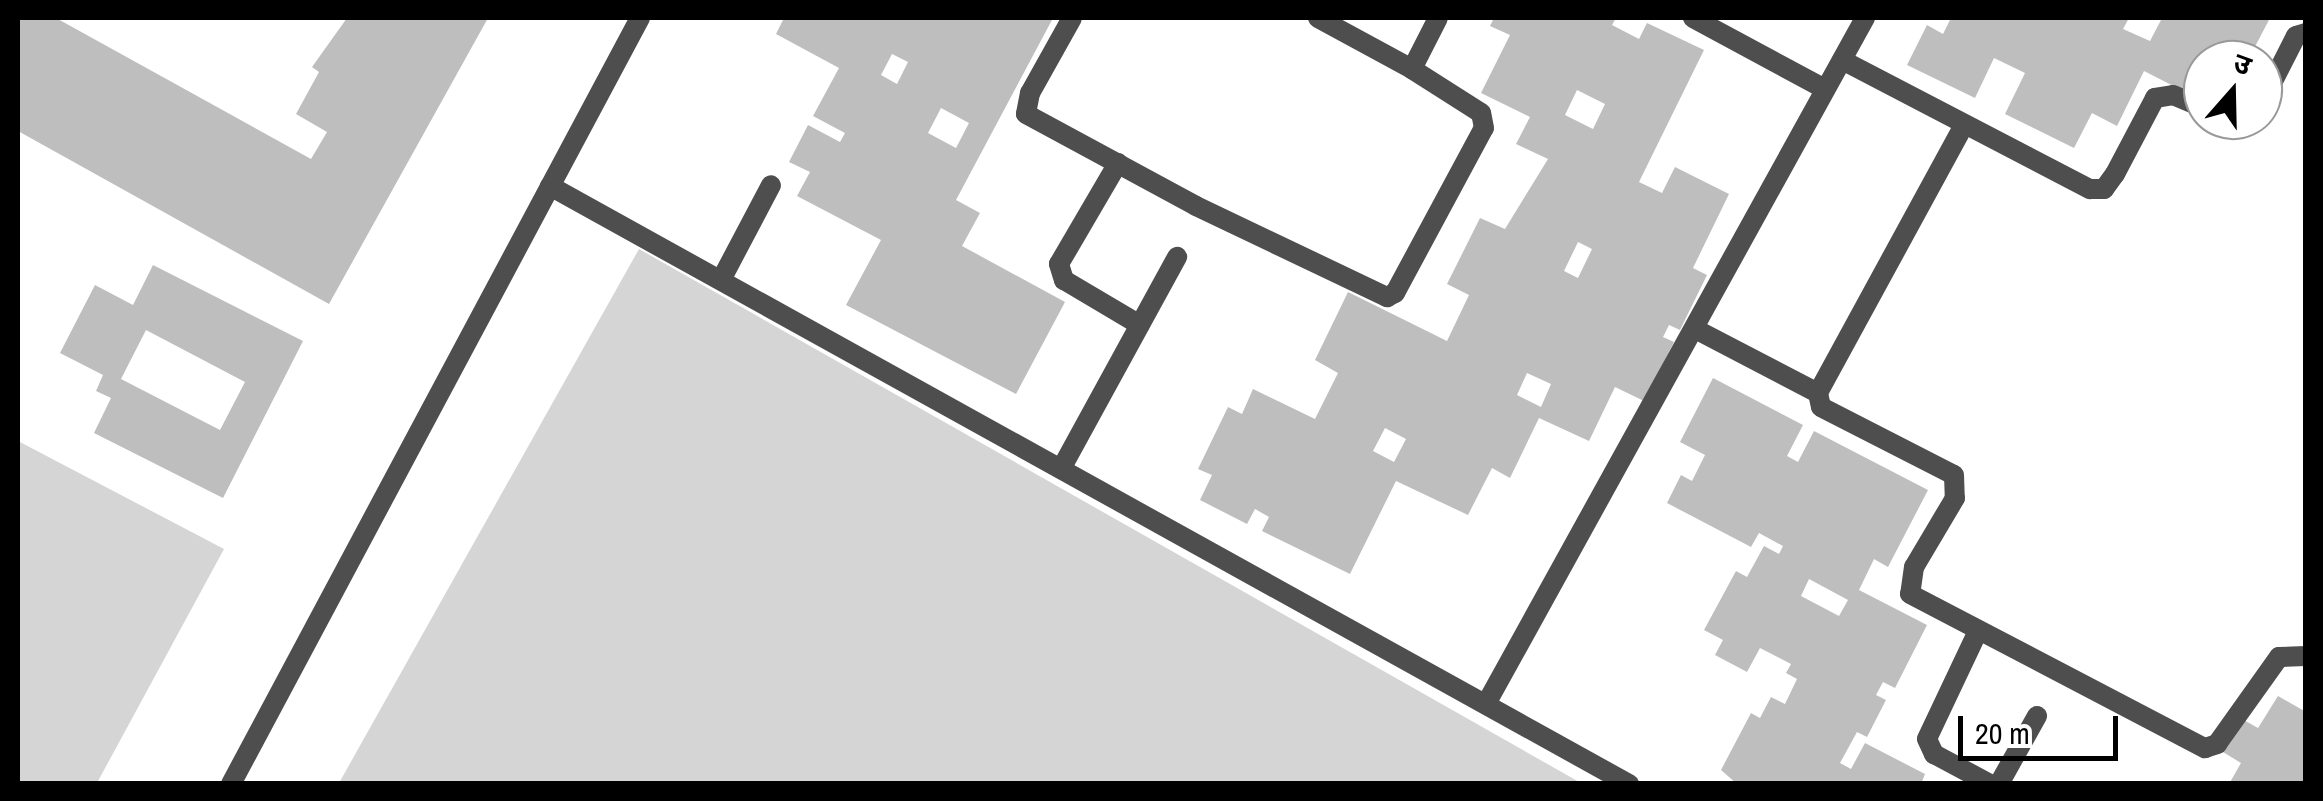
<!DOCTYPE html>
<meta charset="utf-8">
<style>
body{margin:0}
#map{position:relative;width:2323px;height:801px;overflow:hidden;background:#fff;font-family:"Archivo Narrow","Noto Sans Devanagari",sans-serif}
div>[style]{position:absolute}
.green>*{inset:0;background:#d5d5d5}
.building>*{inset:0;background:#bebebe}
.minor>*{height:20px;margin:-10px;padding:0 10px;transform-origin:10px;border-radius:10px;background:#4e4e4e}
.tertiary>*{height:20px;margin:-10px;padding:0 10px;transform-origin:10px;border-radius:10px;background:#4e4e4e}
span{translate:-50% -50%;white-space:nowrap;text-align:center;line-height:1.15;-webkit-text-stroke:9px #fff;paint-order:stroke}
.frame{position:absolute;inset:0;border:20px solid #000;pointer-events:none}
.north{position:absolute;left:2183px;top:40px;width:100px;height:100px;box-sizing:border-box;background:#fff;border:2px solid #999;border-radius:50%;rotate:20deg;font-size:28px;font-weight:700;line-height:40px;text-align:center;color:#000}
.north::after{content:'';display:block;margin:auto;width:35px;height:45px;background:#000;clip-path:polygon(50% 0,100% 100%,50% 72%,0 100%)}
.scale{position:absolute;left:1958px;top:716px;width:160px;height:45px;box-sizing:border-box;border:5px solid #000;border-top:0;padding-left:12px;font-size:30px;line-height:35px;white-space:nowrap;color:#000;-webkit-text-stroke:8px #fff;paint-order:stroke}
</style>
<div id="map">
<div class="green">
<div style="clip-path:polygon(639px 249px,1581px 783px,339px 783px)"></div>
<div style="clip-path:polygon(18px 441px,224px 549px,97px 783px,18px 783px)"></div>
</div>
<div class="building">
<div style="clip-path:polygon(18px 18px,56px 18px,311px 159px,327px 132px,296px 114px,319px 72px,312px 67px,347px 18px,488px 18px,329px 304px,18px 131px)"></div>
<div style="clip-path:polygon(evenodd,784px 18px,1053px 18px,956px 200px,980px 213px,962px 246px,1065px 302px,1016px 394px,846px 305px,881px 240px,797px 196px,810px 172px,789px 162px,808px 125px,840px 142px,845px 133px,813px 116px,839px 68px,776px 34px,784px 18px,892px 54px,908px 62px,897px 84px,881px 75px,892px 54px,784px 18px,941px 108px,969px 123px,956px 148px,928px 133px,941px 108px)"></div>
<div style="clip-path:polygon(evenodd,1494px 18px,1616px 18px,1612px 25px,1639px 39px,1647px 23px,1704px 50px,1639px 182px,1662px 193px,1675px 167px,1729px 194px,1693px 268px,1707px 275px,1680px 330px,1669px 325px,1663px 337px,1674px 342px,1644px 401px,1615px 387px,1589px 441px,1539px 418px,1510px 478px,1492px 468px,1468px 515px,1396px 481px,1350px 574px,1262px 531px,1269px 517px,1255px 509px,1247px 524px,1200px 500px,1212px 475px,1198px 469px,1228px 407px,1242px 414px,1253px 389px,1315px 419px,1338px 373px,1315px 360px,1348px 292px,1447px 341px,1469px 295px,1447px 284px,1480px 218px,1505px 229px,1548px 159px,1516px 144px,1530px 117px,1481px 93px,1510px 35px,1490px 26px,1494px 18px,1577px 90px,1605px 104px,1593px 129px,1565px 115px,1577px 90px,1494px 18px,1578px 242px,1592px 249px,1578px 278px,1564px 271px,1578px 242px,1494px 18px,1527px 373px,1551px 384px,1541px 407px,1517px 395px,1527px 373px,1494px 18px,1385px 428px,1406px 439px,1394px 462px,1373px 451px,1385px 428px)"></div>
<div style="clip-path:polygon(1951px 18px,2129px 18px,2123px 29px,2150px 41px,2161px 20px,2156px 18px,2270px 18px,2248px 60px,2203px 60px,2203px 101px,2144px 71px,2117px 126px,2092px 113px,2074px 148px,2005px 114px,2025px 73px,1994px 58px,1975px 98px,1907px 65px,1927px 25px,1943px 34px)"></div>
<div style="clip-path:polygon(evenodd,153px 265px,303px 341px,223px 498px,94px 433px,111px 398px,96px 391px,103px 375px,60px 353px,95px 285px,133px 305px,153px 265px,146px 330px,245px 382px,220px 430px,121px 379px,146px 330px)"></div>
<div style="clip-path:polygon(evenodd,1713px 378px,1803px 425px,1787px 456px,1798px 462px,1814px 431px,1928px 490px,1888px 567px,1874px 559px,1859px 590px,1927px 625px,1895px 688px,1883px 682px,1876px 695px,1886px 700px,1867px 737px,1857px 732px,1840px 763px,1851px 769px,1865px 743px,1925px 774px,1921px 784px,1737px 784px,1721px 770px,1751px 713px,1760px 718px,1771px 697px,1785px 704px,1797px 679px,1786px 673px,1791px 664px,1760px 648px,1747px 672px,1715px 655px,1723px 640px,1704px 630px,1736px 571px,1747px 577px,1764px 546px,1779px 554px,1783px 546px,1759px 533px,1751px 547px,1667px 503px,1681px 475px,1692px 481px,1705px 455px,1680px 442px,1713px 378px,1809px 579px,1848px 600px,1839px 616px,1801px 596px,1809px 579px)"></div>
<div style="clip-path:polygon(2278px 696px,2306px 712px,2306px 784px,2229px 784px,2241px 763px,2223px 752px,2242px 719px,2258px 728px)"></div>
</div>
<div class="minor">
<div style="left:1072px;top:18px;width:86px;rotate:119.2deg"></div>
<div style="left:1030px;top:93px;width:21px;rotate:101deg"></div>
<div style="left:1026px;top:114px;width:193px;rotate:28.4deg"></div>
<div style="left:1196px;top:206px;width:212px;rotate:25.5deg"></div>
<div style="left:1387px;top:297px;width:9px;rotate:-27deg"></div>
<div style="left:1395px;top:293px;width:187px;rotate:-61.7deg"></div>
<div style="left:1484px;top:128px;width:15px;rotate:-101deg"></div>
<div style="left:1481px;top:113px;width:82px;rotate:-147.5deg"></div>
<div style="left:1412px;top:69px;width:57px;rotate:-63deg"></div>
<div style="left:1318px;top:18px;width:107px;rotate:28.5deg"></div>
<div style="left:1693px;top:18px;width:150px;rotate:28.3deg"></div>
<div style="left:1842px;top:60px;width:280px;rotate:27.5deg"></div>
<div style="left:2090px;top:189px;width:14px"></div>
<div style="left:2104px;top:189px;width:19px;rotate:-54deg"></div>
<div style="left:2115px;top:174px;width:86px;rotate:-62.2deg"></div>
<div style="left:2155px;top:98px;width:18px;rotate:-9deg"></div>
<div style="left:2173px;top:95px;width:33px;rotate:23deg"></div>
<div style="left:2263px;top:101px;width:73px;rotate:-63.1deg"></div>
<div style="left:2296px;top:36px;width:10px;rotate:-17deg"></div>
<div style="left:2231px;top:120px;width:20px"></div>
<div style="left:1964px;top:125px;width:305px;rotate:118.6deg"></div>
<div style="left:1818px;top:393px;width:14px;rotate:78deg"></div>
<div style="left:1821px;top:407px;width:149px;rotate:27.1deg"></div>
<div style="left:1954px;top:475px;width:23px;rotate:88deg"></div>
<div style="left:1955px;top:498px;width:80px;rotate:120.7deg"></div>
<div style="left:1914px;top:567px;width:27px;rotate:98deg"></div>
<div style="left:1910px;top:594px;width:333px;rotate:27.6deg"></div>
<div style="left:2205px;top:748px;width:13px;rotate:-18deg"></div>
<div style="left:2217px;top:744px;width:107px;rotate:-54.5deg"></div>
<div style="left:2279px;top:657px;width:27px;rotate:-2deg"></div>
<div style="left:1118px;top:163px;width:117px;rotate:120.3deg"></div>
<div style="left:1059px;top:264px;width:17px;rotate:73deg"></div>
<div style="left:1064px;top:280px;width:88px;rotate:30.6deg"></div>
<div style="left:550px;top:186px;width:1234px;rotate:29deg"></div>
<div style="left:721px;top:280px;width:107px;rotate:-62.2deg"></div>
<div style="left:1697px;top:330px;width:136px;rotate:27.5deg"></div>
<div style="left:1061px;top:469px;width:242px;rotate:-61.3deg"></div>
<div style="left:1978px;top:631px;width:119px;rotate:115.3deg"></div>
<div style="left:1927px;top:739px;width:17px;rotate:65deg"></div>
<div style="left:1934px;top:754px;width:64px;rotate:28.2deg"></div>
<div style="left:1486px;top:704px;width:784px;rotate:-61.08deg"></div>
<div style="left:1999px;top:784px;width:78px;rotate:-60.8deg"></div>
</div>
<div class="tertiary">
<div style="left:231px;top:784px;width:868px;rotate:-61.9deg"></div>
</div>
<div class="frame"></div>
<div class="north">उ</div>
<div class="scale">20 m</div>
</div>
